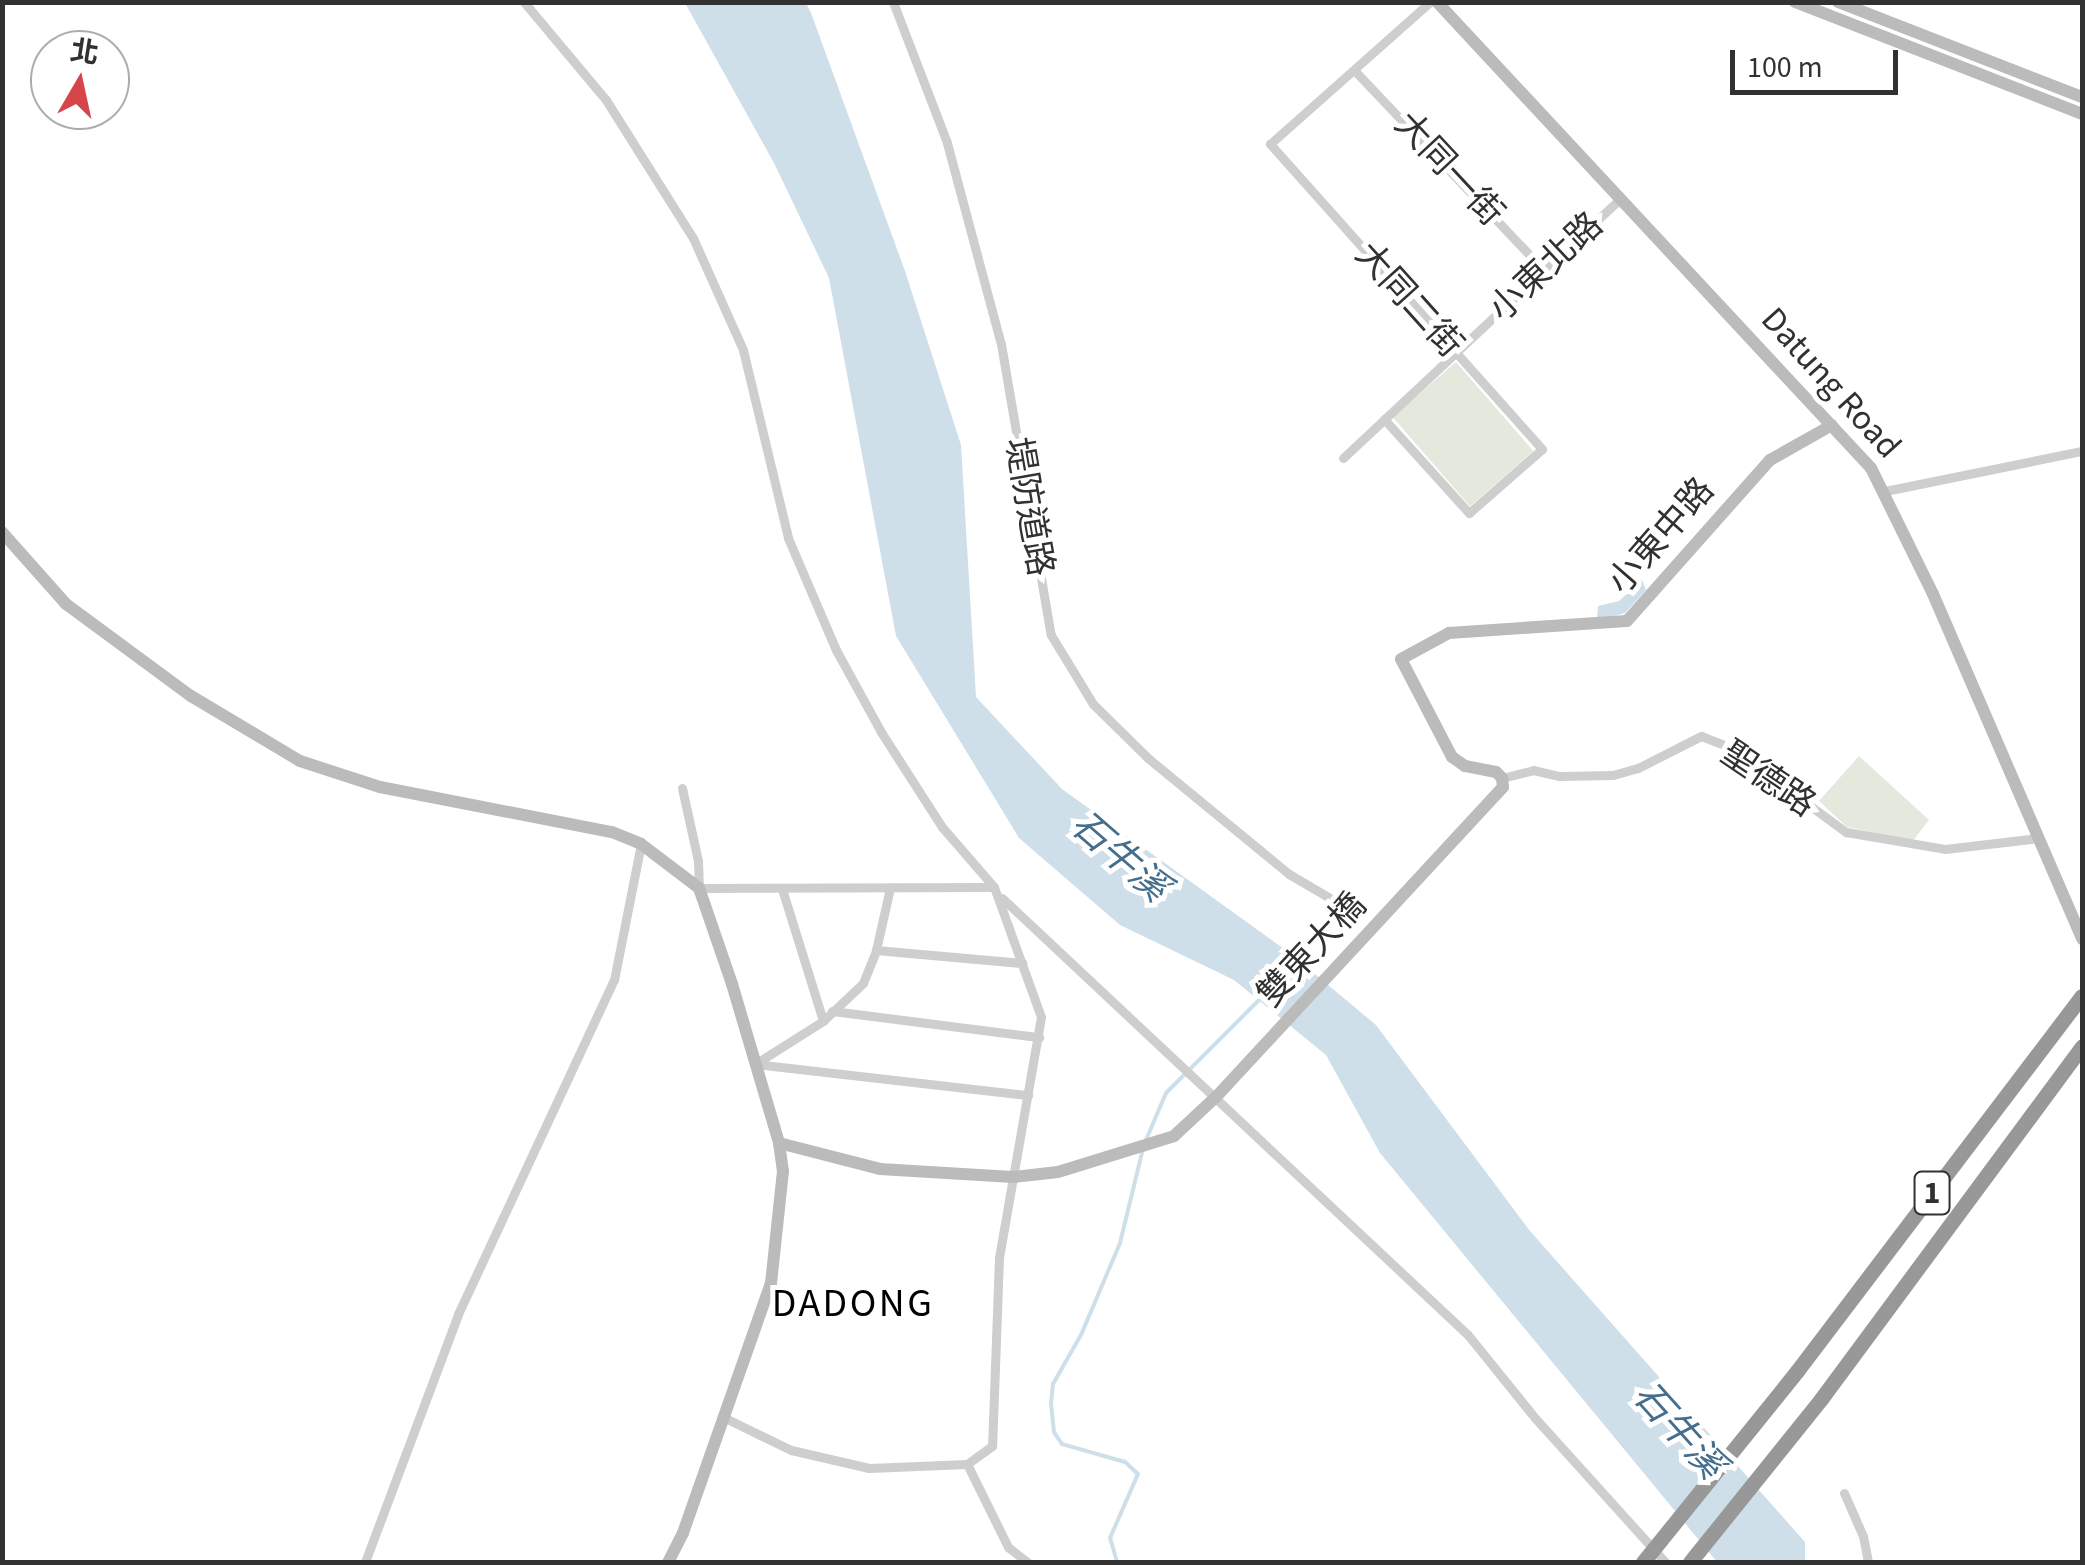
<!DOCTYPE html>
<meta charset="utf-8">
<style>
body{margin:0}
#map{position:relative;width:2085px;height:1565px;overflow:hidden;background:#fff;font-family:"Source Sans 3","Noto Sans TC",sans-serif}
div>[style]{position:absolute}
.green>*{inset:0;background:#e4e9de;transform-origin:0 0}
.water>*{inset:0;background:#cfdfea}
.stream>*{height:4px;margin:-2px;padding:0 2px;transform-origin:2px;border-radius:2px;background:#cfdfea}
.street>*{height:9px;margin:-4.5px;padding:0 4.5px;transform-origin:4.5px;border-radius:4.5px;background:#cecece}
.secondary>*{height:12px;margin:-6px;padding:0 6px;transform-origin:6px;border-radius:6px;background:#bbb}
.highway>*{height:15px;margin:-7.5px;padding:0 7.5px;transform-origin:7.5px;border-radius:7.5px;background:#989898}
.highway-bridge>*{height:15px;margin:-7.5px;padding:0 7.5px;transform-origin:7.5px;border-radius:7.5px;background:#989898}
span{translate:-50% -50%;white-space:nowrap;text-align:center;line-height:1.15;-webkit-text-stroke:10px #fff;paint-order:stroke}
.shield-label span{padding:2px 8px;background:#fff;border:2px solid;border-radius:8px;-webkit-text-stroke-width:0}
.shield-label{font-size:32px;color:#313131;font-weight:700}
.street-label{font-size:35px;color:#313131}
.water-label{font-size:38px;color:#456e8d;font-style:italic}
.quarter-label{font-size:40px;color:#000;letter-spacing:2.5px}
.frame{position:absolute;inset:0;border:5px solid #313131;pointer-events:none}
.north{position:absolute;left:30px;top:30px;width:100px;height:100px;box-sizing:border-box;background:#fff;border:2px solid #adadad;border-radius:50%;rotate:9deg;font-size:28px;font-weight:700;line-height:40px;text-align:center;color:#313131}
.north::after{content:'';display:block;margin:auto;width:35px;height:45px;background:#d6454a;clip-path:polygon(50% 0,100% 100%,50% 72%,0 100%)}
.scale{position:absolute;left:1730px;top:50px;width:168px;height:45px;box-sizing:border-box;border:5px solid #313131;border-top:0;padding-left:12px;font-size:30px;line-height:35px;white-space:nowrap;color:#313131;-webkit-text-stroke:8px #fff;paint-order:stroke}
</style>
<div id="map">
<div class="green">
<div style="left:1456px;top:362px;width:118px;height:84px;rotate:49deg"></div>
<div style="clip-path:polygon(1859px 756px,1929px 820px,1913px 841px,1847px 827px,1819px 801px)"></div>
</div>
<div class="water">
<div style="clip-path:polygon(685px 3px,806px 3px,811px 13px,905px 271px,961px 445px,976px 697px,1062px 789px,1291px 954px,1376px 1025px,1530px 1231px,1805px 1542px,1805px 1562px,1717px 1562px,1380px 1153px,1326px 1055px,1234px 980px,1120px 925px,1019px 838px,896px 636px,829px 278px,774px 163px)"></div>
<div style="clip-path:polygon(1642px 580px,1646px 590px,1625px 613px,1597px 621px,1598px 606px,1619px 601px)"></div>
</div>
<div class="stream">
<div style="left:1146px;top:1140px;width:51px;rotate:-66.9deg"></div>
<div style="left:1166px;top:1093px;width:134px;rotate:-45deg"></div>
<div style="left:1117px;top:1562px;width:25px;rotate:-106deg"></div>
<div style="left:1110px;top:1538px;width:70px;rotate:-66.4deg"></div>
<div style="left:1138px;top:1474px;width:18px;rotate:-137deg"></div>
<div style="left:1125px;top:1462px;width:66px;rotate:-164.1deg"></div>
<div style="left:1062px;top:1444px;width:14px;rotate:-124deg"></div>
<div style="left:1054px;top:1432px;width:29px;rotate:-96deg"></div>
<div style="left:1051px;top:1403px;width:19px;rotate:-84deg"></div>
<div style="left:1053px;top:1384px;width:56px;rotate:-60.3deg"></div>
<div style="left:1081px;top:1335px;width:100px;rotate:-67deg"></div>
<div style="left:1120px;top:1243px;width:97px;rotate:-76.3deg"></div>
</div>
<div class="street">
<div style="left:524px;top:2px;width:128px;rotate:50.1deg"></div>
<div style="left:606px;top:100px;width:163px;rotate:57.8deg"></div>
<div style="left:693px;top:238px;width:123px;rotate:65.9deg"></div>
<div style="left:743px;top:350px;width:193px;rotate:76.5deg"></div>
<div style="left:788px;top:538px;width:122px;rotate:66.8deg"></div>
<div style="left:836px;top:650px;width:94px;rotate:61.2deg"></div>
<div style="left:881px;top:732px;width:113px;rotate:57.3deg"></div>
<div style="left:942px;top:827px;width:79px;rotate:49.1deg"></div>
<div style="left:893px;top:2px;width:151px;rotate:69deg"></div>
<div style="left:947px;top:143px;width:208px;rotate:75deg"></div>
<div style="left:1001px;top:344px;width:295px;rotate:80.3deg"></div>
<div style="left:1051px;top:635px;width:81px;rotate:58.7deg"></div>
<div style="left:1093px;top:704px;width:78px;rotate:44.5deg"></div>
<div style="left:1149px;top:759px;width:181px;rotate:39.4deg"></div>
<div style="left:1289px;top:874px;width:53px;rotate:30.4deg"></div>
<div style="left:1354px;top:70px;width:274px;rotate:46.5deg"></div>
<div style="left:1384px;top:419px;width:127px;rotate:47.9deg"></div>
<div style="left:1469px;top:513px;width:97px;rotate:-41.2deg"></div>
<div style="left:1542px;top:449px;width:409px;rotate:-131.7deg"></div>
<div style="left:1270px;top:144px;width:214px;rotate:-41.6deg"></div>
<div style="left:1343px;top:458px;width:378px;rotate:-43.1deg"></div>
<div style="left:1885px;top:491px;width:201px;rotate:-11.5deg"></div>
<div style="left:1502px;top:778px;width:32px;rotate:-14deg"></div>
<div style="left:1533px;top:770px;width:28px;rotate:13deg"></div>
<div style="left:1560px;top:776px;width:53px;rotate:-1.1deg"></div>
<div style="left:1613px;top:775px;width:26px;rotate:-16deg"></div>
<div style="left:1638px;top:768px;width:71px;rotate:-26.9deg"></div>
<div style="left:1701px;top:736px;width:33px;rotate:21deg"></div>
<div style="left:1732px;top:748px;width:142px;rotate:36.4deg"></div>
<div style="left:1846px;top:832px;width:100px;rotate:9.7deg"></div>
<div style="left:1945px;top:849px;width:94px;rotate:-6.7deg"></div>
<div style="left:682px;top:788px;width:75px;rotate:77.6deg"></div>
<div style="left:698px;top:861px;width:27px;rotate:88deg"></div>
<div style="left:699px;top:888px;width:295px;rotate:-0.2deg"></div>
<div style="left:994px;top:887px;width:138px;rotate:70.1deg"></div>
<div style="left:1041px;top:1017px;width:245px;rotate:99.9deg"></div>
<div style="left:999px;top:1258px;width:188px;rotate:92.1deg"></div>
<div style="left:992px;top:1446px;width:31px;rotate:144deg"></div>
<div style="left:967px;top:1464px;width:98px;rotate:177.7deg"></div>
<div style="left:869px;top:1468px;width:80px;rotate:-167deg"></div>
<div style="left:791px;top:1450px;width:76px;rotate:-154.1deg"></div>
<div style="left:782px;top:889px;width:138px;rotate:72.7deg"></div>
<div style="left:1002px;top:898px;width:639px;rotate:43.16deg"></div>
<div style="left:1468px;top:1335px;width:107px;rotate:51.1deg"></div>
<div style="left:1535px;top:1418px;width:194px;rotate:47.9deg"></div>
<div style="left:876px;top:950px;width:147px;rotate:5.1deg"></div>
<div style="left:832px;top:1011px;width:209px;rotate:7.2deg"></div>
<div style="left:755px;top:1064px;width:275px;rotate:6.5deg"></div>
<div style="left:755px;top:1064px;width:80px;rotate:-32.3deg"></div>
<div style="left:823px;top:1021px;width:55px;rotate:-43.5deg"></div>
<div style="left:863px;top:983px;width:35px;rotate:-68deg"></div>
<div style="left:876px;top:950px;width:64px;rotate:-77.3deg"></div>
<div style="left:967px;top:1464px;width:93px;rotate:63.7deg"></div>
<div style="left:1008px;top:1547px;width:24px;rotate:38deg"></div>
<div style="left:1844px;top:1493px;width:47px;rotate:66.2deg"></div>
<div style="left:1863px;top:1536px;width:26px;rotate:79deg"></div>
<div style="left:365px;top:1562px;width:265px;rotate:-69.4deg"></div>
<div style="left:458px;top:1314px;width:369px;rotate:-65deg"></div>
<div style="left:614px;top:980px;width:139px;rotate:-78.8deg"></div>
</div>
<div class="secondary">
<div style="left:1437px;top:2px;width:637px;rotate:47.04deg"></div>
<div style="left:1871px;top:468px;width:140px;rotate:63.8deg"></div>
<div style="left:1933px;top:594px;width:376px;rotate:66.6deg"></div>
<div style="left:1795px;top:2px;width:308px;rotate:21.3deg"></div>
<div style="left:1838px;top:2px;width:262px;rotate:21.3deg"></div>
<div style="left:2px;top:532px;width:96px;rotate:48.4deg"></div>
<div style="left:66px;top:604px;width:155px;rotate:36.4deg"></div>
<div style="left:191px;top:696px;width:127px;rotate:30.8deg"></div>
<div style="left:300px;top:761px;width:84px;rotate:18deg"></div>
<div style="left:380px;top:787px;width:236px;rotate:11deg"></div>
<div style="left:612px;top:832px;width:31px;rotate:22deg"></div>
<div style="left:641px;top:844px;width:73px;rotate:37.2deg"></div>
<div style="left:699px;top:888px;width:102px;rotate:71deg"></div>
<div style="left:732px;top:984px;width:166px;rotate:73.5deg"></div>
<div style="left:779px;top:1143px;width:28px;rotate:82deg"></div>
<div style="left:783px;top:1171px;width:113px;rotate:96.1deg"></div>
<div style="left:771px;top:1283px;width:265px;rotate:109.4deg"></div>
<div style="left:683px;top:1533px;width:33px;rotate:117deg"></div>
<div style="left:779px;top:1143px;width:104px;rotate:14.4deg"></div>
<div style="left:880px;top:1169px;width:133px;rotate:3.4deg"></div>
<div style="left:1013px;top:1177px;width:45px;rotate:-6.3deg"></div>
<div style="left:1058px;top:1172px;width:121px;rotate:-17.2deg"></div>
<div style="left:1174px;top:1136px;width:57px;rotate:-42.9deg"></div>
<div style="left:1216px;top:1097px;width:422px;rotate:-47.2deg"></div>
<div style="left:1503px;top:787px;width:9px;rotate:-96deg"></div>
<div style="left:1502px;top:778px;width:8px;rotate:-135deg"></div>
<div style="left:1496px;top:772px;width:32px;rotate:-169deg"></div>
<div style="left:1465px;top:766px;width:16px;rotate:-145deg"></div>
<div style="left:1452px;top:757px;width:110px;rotate:-117.5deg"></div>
<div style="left:1401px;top:659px;width:55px;rotate:-28.4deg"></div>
<div style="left:1449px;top:633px;width:178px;rotate:-3.9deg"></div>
<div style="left:1627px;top:621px;width:215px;rotate:-48.4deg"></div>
<div style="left:1770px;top:460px;width:71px;rotate:-29.4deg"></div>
</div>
<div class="highway">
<div style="left:1797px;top:1371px;width:471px;rotate:-52.8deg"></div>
<div style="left:1690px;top:1562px;width:209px;rotate:-51.2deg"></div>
<div style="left:1821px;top:1399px;width:439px;rotate:-53.5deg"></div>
</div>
<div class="highway-bridge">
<div style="left:1643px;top:1562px;width:245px;rotate:-51.1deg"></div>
</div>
<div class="shield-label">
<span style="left:1932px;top:1193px">1</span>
</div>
<div class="street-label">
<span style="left:1449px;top:169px;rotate:47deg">大同一街</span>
<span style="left:1546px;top:267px;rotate:-43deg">小東北路</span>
<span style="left:1409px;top:300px;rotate:48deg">大同二街</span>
<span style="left:1831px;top:383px;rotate:48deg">Datung Road</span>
<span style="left:1029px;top:507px;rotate:80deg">堤防道路</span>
<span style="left:1661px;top:536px;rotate:-49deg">小東中路</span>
<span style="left:1768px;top:779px;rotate:34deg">聖德路</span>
<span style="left:1312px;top:950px;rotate:-47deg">雙東大橋</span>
</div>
<div class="water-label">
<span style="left:1119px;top:857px;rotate:41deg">石牛溪</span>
<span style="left:1678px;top:1431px;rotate:48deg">石牛溪</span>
</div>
<div class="quarter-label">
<span style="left:853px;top:1304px">DADONG</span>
</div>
<div class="frame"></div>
<div class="north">北</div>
<div class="scale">100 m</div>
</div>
